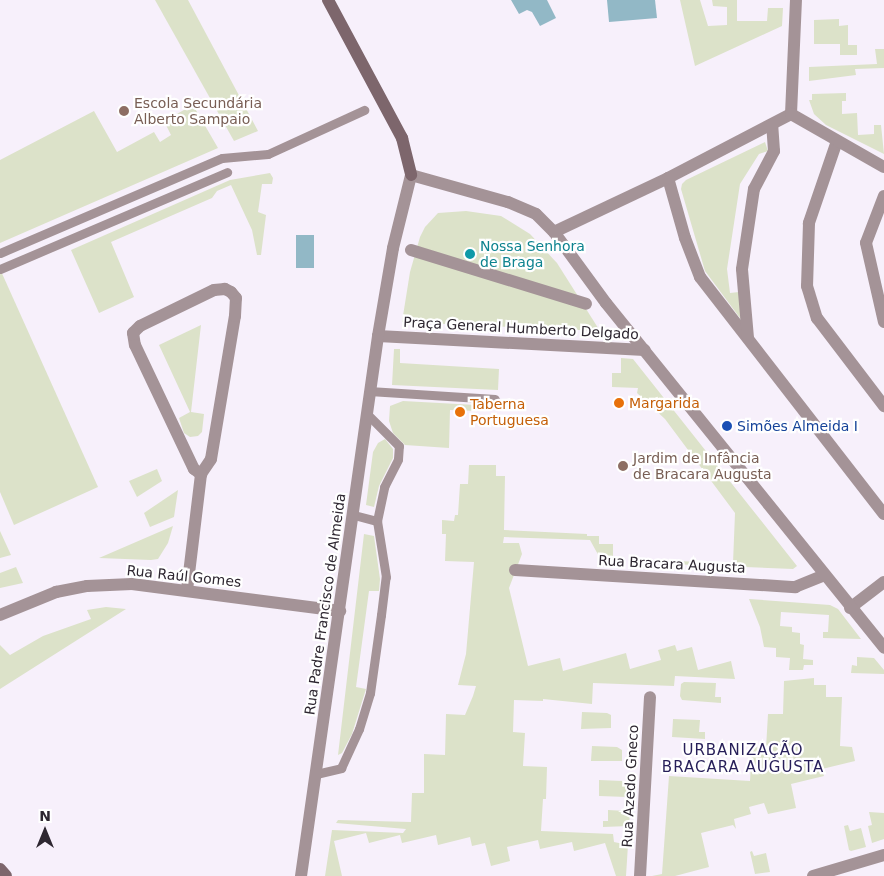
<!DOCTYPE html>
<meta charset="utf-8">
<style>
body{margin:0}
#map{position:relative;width:884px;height:876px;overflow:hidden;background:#f7f0fb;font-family:"DejaVu Sans",sans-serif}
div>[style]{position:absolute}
.green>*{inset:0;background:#dce2c9}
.water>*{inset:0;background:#92b8c6;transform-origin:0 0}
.service>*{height:9px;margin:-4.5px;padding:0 4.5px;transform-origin:4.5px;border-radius:4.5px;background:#a49397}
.pedestrian>*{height:12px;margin:-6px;padding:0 6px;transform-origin:6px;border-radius:6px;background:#a49397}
.minor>*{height:12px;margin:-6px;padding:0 6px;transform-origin:6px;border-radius:6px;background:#a49397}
.tertiary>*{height:12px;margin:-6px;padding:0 6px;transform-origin:6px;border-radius:6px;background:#a49397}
.secondary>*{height:12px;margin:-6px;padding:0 6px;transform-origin:6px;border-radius:6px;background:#7d666c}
.dots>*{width:14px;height:14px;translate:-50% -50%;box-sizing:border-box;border:2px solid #fff;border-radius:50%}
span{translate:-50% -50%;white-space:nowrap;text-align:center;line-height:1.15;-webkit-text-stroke:4.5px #fff;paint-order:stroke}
.education-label{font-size:14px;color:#785e54}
.left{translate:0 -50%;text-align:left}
.culture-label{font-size:14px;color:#0d838f}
.street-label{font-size:14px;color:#2e2731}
.food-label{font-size:14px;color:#c56008}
.transit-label{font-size:14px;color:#164399}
.neighbourhood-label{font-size:15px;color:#271f59;letter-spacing:1px}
.north{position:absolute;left:20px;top:806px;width:50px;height:50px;-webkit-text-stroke:4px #fff;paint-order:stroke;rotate:0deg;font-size:14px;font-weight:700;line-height:20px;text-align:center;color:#2e2731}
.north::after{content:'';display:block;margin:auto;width:18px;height:22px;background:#2e2731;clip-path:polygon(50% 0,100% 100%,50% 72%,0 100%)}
</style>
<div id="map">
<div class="green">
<div style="clip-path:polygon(155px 0,188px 0,258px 131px,234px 141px)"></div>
<div style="clip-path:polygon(680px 0,700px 0,708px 26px,727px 25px,727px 7px,713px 6px,712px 0,737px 0,737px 21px,767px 21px,768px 8px,783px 8px,782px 26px,695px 66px)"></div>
<div style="clip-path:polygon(839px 19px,839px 26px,848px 25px,848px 45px,857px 45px,857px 55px,840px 55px,840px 44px,814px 44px,814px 20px)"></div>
<div style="clip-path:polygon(875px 49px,884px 49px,884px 68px,855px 69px,856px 75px,809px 81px,809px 67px,877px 64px)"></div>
<div style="clip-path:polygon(846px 93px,846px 101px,842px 101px,842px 114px,857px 113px,858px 135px,874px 134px,874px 125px,881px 125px,884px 154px,826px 125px,814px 114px,809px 100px,812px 100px,812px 94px)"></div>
<div style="clip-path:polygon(193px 105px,218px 148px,0 243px,0 160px,94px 111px,117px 152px,154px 132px,160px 142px,171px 135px,164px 121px)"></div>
<div style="clip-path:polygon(765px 142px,768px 151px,759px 154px,740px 184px,727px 269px,730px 293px,739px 292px,743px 322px,705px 271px,681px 189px,682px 184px,686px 180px)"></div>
<div style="clip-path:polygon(270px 173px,273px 178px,272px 184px,262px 184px,258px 212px,266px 215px,261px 255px,257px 255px,252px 230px,231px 185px,217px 191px,212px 198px,111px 242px,134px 297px,99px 313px,71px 250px,230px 180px)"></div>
<div style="clip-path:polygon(466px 211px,501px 216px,530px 234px,557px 263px,600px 331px,402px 322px,410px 272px,420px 237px,425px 227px,438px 213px)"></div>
<div style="clip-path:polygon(0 269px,98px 487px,14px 525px,0 492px)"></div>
<div style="clip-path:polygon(201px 325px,191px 412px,204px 414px,202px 432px,198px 436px,190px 437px,184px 433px,179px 418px,190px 412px,159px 345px)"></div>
<div style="clip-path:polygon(394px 349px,400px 349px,400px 363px,499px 369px,498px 390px,392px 385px)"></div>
<div style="clip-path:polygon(621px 358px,633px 359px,797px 566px,793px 569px,645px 563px,645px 560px,733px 563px,735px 513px,665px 419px,637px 393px,638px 388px,612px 387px,612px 373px,621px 373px)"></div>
<div style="clip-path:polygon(403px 401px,476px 405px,476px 411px,450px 410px,449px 448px,405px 445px,393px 433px,389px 421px,390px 406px)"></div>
<div style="clip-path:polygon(385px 439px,393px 449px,393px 458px,379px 486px,374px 507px,366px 505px,373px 452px,378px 443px)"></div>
<div style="clip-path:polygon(469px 465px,496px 465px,496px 476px,505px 476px,504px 530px,587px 534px,587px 536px,599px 536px,599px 544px,613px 544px,613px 560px,601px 560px,590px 540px,504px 537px,503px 543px,519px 543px,522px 554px,509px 588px,528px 666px,560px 658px,563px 671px,626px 653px,630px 669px,661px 660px,658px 650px,675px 645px,677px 651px,692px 647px,698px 670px,731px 661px,735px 679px,675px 676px,674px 686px,593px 683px,592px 704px,543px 699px,543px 701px,514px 700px,513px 732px,525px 733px,523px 766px,547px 767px,546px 799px,543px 799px,541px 831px,613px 834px,614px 842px,628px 845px,626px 876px,616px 876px,605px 843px,574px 851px,572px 842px,540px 849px,538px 840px,507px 847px,510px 861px,491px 866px,485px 843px,472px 846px,470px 837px,438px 845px,436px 835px,402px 843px,400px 835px,369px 843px,366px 833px,334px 841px,342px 876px,325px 876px,332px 830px,403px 833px,406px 829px,336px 823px,338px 820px,411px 822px,412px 793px,424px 793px,424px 754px,445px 755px,446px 714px,465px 715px,473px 696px,476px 686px,458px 685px,466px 654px,474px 562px,445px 561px,446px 534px,442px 534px,442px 520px,454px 521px,455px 515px,458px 515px,460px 484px,468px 484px)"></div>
<div style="clip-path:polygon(157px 469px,162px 481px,137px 497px,129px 481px)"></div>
<div style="clip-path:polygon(178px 490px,174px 517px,150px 527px,144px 513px)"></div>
<div style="clip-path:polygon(173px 526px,168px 543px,158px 559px,151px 560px,99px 558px)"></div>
<div style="clip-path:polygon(0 531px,11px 555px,0 558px)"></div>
<div style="clip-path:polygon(364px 534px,374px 536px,380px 579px,379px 591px,369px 591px,356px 687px,366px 689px,352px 734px,342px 753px,338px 755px)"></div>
<div style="clip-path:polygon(16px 567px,23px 583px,0 588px,0 573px)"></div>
<div style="clip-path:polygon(749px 599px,830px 605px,838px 609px,861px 639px,823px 638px,823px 632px,828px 632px,829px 615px,781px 612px,780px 626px,792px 627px,792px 632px,800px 633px,800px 644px,804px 645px,803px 659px,813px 660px,813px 665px,804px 665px,803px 670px,789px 670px,790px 658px,776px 657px,776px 648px,764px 647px,760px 627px)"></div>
<div style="clip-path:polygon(106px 607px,126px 609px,0 689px,0 645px,10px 655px,43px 636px,91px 619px,87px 610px)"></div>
<div style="clip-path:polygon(857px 657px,874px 658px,884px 670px,884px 674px,851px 673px,852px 665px,857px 666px)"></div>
<div style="clip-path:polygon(814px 678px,814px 685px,826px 685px,826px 697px,842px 697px,840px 746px,852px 747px,855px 761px,822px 769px,824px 776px,791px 784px,796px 808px,768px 814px,764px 803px,749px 807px,751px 814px,734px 819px,736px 829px,733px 825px,701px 833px,709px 867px,675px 876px,652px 876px,662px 874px,669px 776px,750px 781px,752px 747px,766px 748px,768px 714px,783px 714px,784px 681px)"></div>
<div style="clip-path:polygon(684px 682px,716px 683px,715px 697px,721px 697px,721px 703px,682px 700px,680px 696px,681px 684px)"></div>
<div style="clip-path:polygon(582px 712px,607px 713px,611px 715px,611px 728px,581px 729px)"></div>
<div style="clip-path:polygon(673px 719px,700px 720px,699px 732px,705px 732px,705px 739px,672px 737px)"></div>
<div style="clip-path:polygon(592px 746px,617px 747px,622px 750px,622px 761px,591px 761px)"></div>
<div style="clip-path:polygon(599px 780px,622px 781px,629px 789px,627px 797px,599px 796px)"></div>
<div style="clip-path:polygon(608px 810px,626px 811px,630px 813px,629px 826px,603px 827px,603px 821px,608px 821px)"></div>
<div style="clip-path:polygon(869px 812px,884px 813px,884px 839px,872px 843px,868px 826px,872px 825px)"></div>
<div style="clip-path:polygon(848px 825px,850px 831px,861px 828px,866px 847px,851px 851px,849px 850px,844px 826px)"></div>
<div style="clip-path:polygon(752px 851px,754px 856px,766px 853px,770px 872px,755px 874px,750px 852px)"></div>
</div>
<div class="water">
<div style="clip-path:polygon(511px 0,547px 0,556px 18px,540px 26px,532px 12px,527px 10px,519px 14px)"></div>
<div style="clip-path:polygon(607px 0,655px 0,657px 18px,609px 22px)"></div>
<div style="left:296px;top:235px;width:18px;height:33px"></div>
</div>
<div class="service">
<div style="left:0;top:253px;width:241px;rotate:-23.2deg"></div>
<div style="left:222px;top:158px;width:46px;rotate:-5deg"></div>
<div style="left:268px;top:154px;width:106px;rotate:-24.6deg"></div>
<div style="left:0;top:269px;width:247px;rotate:-23.1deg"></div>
<div style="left:369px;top:391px;width:126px;rotate:3.6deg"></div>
<div style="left:354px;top:515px;width:24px;rotate:15deg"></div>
<div style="left:316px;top:774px;width:26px;rotate:-13deg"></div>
<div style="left:341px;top:768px;width:43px;rotate:-65.2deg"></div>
<div style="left:359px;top:729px;width:38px;rotate:-73deg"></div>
<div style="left:370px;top:693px;width:79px;rotate:-82deg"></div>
<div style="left:381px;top:615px;width:38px;rotate:-83deg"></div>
<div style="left:386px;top:577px;width:57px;rotate:-99.1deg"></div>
<div style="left:377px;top:521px;width:35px;rotate:-78deg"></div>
<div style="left:384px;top:487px;width:31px;rotate:-63deg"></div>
<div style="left:398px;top:459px;width:13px;rotate:-86deg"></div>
<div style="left:399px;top:446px;width:45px;rotate:-135deg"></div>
</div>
<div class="pedestrian">
<div style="left:411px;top:250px;width:183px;rotate:17.1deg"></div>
</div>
<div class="minor">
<div style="left:791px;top:114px;width:114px;rotate:-87.5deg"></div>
<div style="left:837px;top:141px;width:87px;rotate:108.9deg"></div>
<div style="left:809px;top:223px;width:63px;rotate:91.8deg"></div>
<div style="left:807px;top:286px;width:34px;rotate:73deg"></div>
<div style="left:817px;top:318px;width:111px;rotate:52.7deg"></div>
<div style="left:668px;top:178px;width:62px;rotate:74.2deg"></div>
<div style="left:685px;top:238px;width:42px;rotate:69deg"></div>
<div style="left:700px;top:277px;width:300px;rotate:52.2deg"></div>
<div style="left:884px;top:196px;width:50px;rotate:111deg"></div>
<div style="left:866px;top:243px;width:81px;rotate:77.2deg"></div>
<div style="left:378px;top:336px;width:267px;rotate:3deg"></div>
<div style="left:748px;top:338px;width:69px;rotate:-95deg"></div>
<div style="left:742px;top:269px;width:81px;rotate:-81.5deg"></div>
<div style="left:754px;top:189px;width:43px;rotate:-62.2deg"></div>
<div style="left:774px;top:151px;width:26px;rotate:-94deg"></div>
<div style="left:515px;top:570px;width:281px;rotate:3.5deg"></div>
<div style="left:795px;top:587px;width:31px;rotate:-22deg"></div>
<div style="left:187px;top:590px;width:117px;rotate:-83.1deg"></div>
<div style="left:201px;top:474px;width:18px;rotate:-56deg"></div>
<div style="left:211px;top:459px;width:145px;rotate:-80.5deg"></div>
<div style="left:235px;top:316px;width:18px;rotate:-87deg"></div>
<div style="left:236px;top:298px;width:8px;rotate:-130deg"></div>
<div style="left:231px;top:292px;width:7px;rotate:-153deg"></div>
<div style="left:225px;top:289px;width:11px;rotate:175deg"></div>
<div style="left:214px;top:290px;width:82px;rotate:154.1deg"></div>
<div style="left:140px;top:326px;width:10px;rotate:135deg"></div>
<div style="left:133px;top:333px;width:12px;rotate:81deg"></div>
<div style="left:135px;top:345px;width:137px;rotate:64.6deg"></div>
<div style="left:194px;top:469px;width:9px;rotate:36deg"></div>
<div style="left:850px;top:608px;width:43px;rotate:-37.4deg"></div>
<div style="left:0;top:615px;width:61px;rotate:-22.3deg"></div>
<div style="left:56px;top:592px;width:32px;rotate:-11deg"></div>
<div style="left:87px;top:586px;width:45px;rotate:-2.5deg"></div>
<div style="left:132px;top:584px;width:210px;rotate:7.4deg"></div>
<div style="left:301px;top:876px;width:545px;rotate:-81.88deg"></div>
<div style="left:378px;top:336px;width:89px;rotate:-80.3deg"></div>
<div style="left:393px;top:248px;width:75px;rotate:-76.1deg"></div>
<div style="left:411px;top:175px;width:101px;rotate:15.6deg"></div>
<div style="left:508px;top:202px;width:30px;rotate:23deg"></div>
<div style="left:536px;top:214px;width:25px;rotate:45deg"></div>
<div style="left:554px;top:232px;width:126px;rotate:-25.3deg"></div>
<div style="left:668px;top:178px;width:139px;rotate:-27.5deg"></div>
<div style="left:791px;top:114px;width:107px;rotate:29.7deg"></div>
<div style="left:640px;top:876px;width:179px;rotate:-86.8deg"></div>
<div style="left:813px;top:876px;width:74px;rotate:-16.5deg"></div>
</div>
<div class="tertiary">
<div style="left:554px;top:232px;width:88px;rotate:53.8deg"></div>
<div style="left:606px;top:303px;width:443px;rotate:51.1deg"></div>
</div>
<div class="secondary">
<div style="left:328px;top:0;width:157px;rotate:61.8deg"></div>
<div style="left:402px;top:138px;width:38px;rotate:76deg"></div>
<div style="left:0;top:869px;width:9px;rotate:49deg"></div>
</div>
<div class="dots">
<div style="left:124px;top:111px;background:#8d6e63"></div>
<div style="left:470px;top:254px;background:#0f9aa8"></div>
<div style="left:619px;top:403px;background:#e8710a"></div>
<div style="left:460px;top:412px;background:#e8710a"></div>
<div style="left:727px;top:426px;background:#1a4fb4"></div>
<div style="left:623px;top:466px;background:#8d6e63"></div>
</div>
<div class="education-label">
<span class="left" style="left:134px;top:111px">Escola Secundária<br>Alberto Sampaio</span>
<span class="left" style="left:633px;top:466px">Jardim de Infância<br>de Bracara Augusta</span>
</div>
<div class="culture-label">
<span class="left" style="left:480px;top:254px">Nossa Senhora<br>de Braga</span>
</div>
<div class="street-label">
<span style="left:521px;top:328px;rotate:3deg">Praça General Humberto Delgado</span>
<span style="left:672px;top:564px;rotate:3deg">Rua Bracara Augusta</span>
<span style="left:184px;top:576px;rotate:6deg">Rua Raúl Gomes</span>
<span style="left:325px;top:604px;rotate:-82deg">Rua Padre Francisco de Almeida</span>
<span style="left:630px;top:786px;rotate:-87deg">Rua Azedo Gneco</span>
</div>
<div class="food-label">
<span class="left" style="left:629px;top:403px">Margarida</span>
<span class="left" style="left:470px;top:412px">Taberna<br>Portuguesa</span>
</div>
<div class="transit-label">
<span class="left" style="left:737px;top:426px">Simões Almeida I</span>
</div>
<div class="neighbourhood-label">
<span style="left:743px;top:759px">URBANIZAÇÃO<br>BRACARA AUGUSTA</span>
</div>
<div class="north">N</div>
</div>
